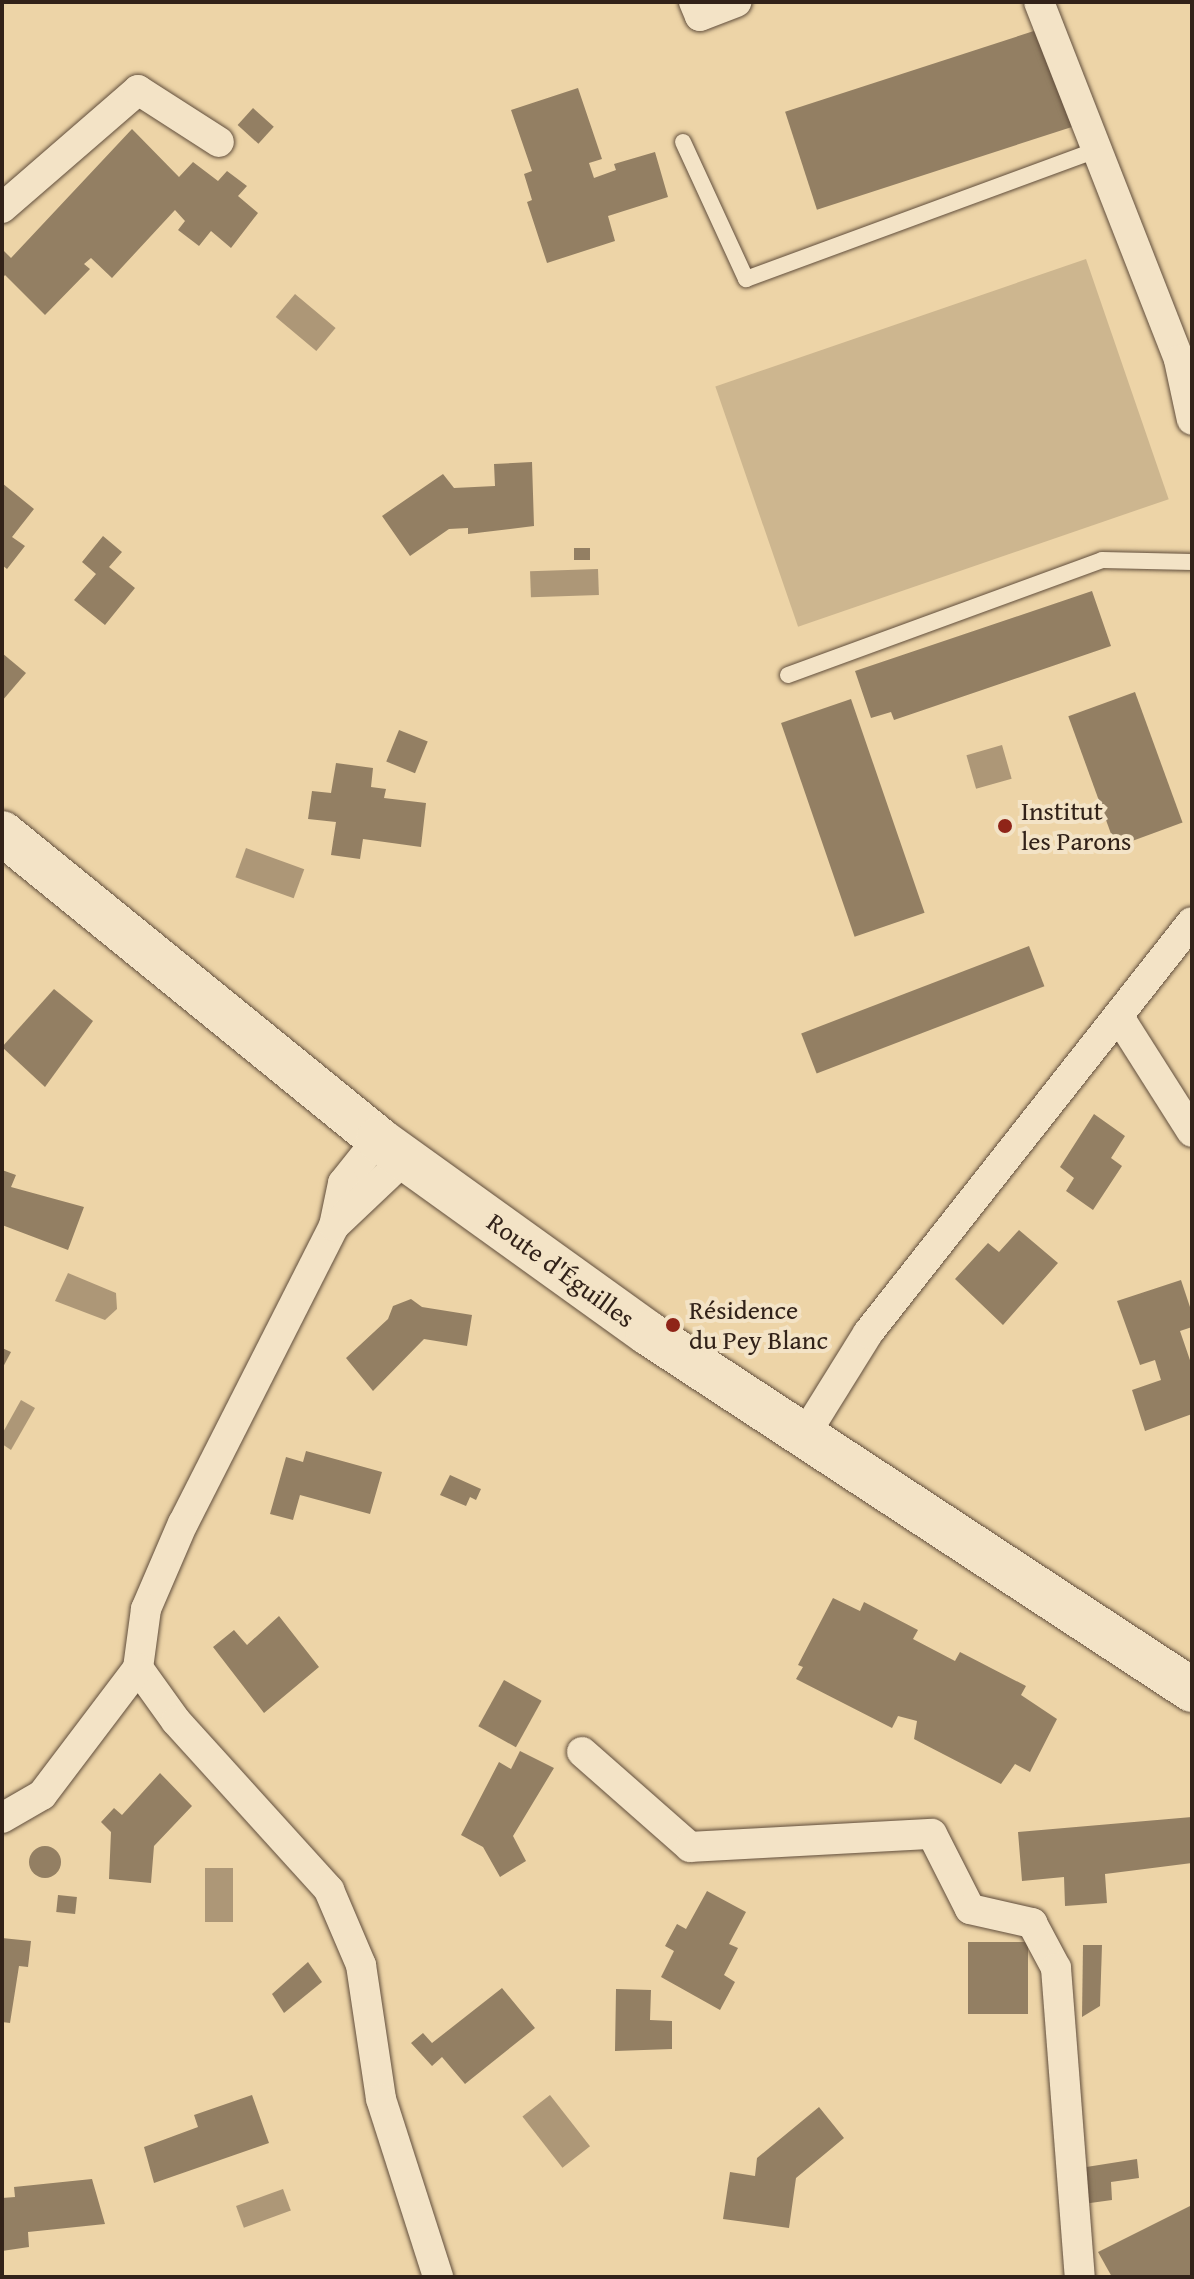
<!DOCTYPE html>
<meta charset="utf-8">
<style>
body{margin:0}
#map{position:relative;width:1194px;height:2279px;overflow:hidden;background:#edd4a7;font-family:"Gentium Book Plus",serif}
div>[style]{position:absolute}
.green>*{inset:0;background:#cdb68f;transform-origin:0 0}
.water>*{inset:0;background:#ad9777;transform-origin:0 0}
.building>*{inset:0;background:#937f63;transform-origin:0 0}
.round{border-radius:50%}
.roads{filter:drop-shadow(0 0 2px #614e3c) drop-shadow(0 0 2px #614e3c)}
.lane>*{height:16px;margin:-8px;padding:0 8px;transform-origin:8px;border-radius:8px;background:#f3e3c6}
.street>*{height:30px;margin:-15px;padding:0 15px;transform-origin:15px;border-radius:15px;background:#f3e3c6}
.secondary>*{height:44px;margin:-22px;padding:0 22px;transform-origin:22px;border-radius:22px;background:#f3e3c6}
.dots>*{width:22px;height:22px;translate:-50% -50%;box-sizing:border-box;border:4px solid #f3e3c6;border-radius:50%}
span{translate:-50% -50%;white-space:nowrap;text-align:center;line-height:1.15;-webkit-text-stroke:8px #f3e3c6;paint-order:stroke}
.poi-label{font-size:26px;color:#322219}
.left{translate:0 -50%;text-align:left}
.street-label{font-size:26px;color:#322219}
.frame{position:absolute;inset:0;border:4px solid #322219;pointer-events:none}
</style>
<div id="map">
<div class="green">
<div style="left:1086px;top:259px;width:254px;height:392px;rotate:71deg"></div>
</div>
<div class="water">
<div style="left:295px;top:294px;width:53px;height:30px;rotate:40deg"></div>
<div style="left:598px;top:569px;width:26px;height:68px;rotate:88deg"></div>
<div style="left:1002px;top:745px;width:35px;height:37px;rotate:74deg"></div>
<div style="left:246px;top:848px;width:62px;height:31px;rotate:20deg"></div>
<div style="clip-path:polygon(68px 1273px,116px 1293px,117px 1309px,105px 1320px,55px 1301px)"></div>
<div style="clip-path:polygon(21px 1400px,35px 1408px,11px 1450px,2px 1444px,2px 1434px)"></div>
<div style="left:205px;top:1868px;width:28px;height:54px"></div>
<div style="left:550px;top:2095px;width:65px;height:35px;rotate:52deg"></div>
<div style="left:283px;top:2189px;width:23px;height:50px;rotate:70deg"></div>
</div>
<div class="building">
<div style="left:1040px;top:29px;width:103px;height:268px;rotate:72deg"></div>
<div style="clip-path:polygon(578px 88px,602px 159px,589px 163px,594px 178px,616px 170px,614px 164px,655px 152px,668px 197px,608px 216px,615px 241px,547px 263px,527px 202px,532px 200px,524px 174px,532px 171px,511px 110px)"></div>
<div style="left:253px;top:108px;width:28px;height:23px;rotate:42deg"></div>
<div style="clip-path:polygon(132px 129px,179px 177px,193px 162px,218px 181px,227px 171px,247px 186px,238px 196px,258px 213px,231px 248px,211px 231px,199px 246px,178px 230px,185px 221px,175px 210px,112px 278px,91px 258px,84px 264px,90px 269px,45px 315px,5px 275px,2px 279px,2px 249px,11px 258px)"></div>
<div style="clip-path:polygon(532px 462px,534px 526px,468px 534px,468px 528px,449px 529px,410px 556px,382px 516px,443px 474px,454px 488px,495px 486px,494px 464px)"></div>
<div style="clip-path:polygon(2px 483px,34px 509px,12px 537px,25px 546px,7px 569px,2px 565px)"></div>
<div style="clip-path:polygon(103px 536px,122px 552px,109px 567px,135px 588px,105px 625px,74px 600px,96px 574px,82px 562px)"></div>
<div style="left:574px;top:548px;width:16px;height:12px"></div>
<div style="clip-path:polygon(1092px 591px,1111px 646px,894px 720px,891px 712px,871px 718px,855px 671px)"></div>
<div style="clip-path:polygon(2px 653px,26px 673px,2px 701px)"></div>
<div style="left:1135px;top:692px;width:139px;height:71px;rotate:70deg"></div>
<div style="left:851px;top:699px;width:226px;height:74px;rotate:71deg"></div>
<div style="left:399px;top:730px;width:31px;height:34px;rotate:22deg"></div>
<div style="clip-path:polygon(336px 763px,373px 768px,371px 787px,386px 789px,384px 798px,426px 803px,421px 847px,363px 839px,360px 859px,331px 855px,336px 822px,308px 819px,312px 791px,331px 793px)"></div>
<div style="left:1029px;top:946px;width:43px;height:244px;rotate:69deg"></div>
<div style="clip-path:polygon(54px 989px,93px 1021px,45px 1087px,2px 1047px)"></div>
<div style="clip-path:polygon(1094px 1114px,1125px 1136px,1111px 1158px,1122px 1166px,1093px 1210px,1066px 1191px,1074px 1178px,1060px 1167px)"></div>
<div style="clip-path:polygon(2px 1170px,16px 1175px,11px 1187px,84px 1207px,68px 1250px,2px 1225px)"></div>
<div style="clip-path:polygon(1019px 1230px,1058px 1263px,1003px 1325px,955px 1279px,988px 1243px,999px 1252px)"></div>
<div style="clip-path:polygon(1181px 1280px,1192px 1313px,1192px 1327px,1180px 1331px,1192px 1366px,1192px 1414px,1145px 1431px,1132px 1390px,1161px 1380px,1155px 1360px,1140px 1365px,1117px 1301px)"></div>
<div style="clip-path:polygon(411px 1299px,422px 1307px,472px 1315px,467px 1346px,424px 1339px,373px 1391px,346px 1358px,388px 1319px,393px 1306px)"></div>
<div style="clip-path:polygon(2px 1348px,11px 1352px,2px 1369px)"></div>
<div style="clip-path:polygon(306px 1451px,382px 1472px,370px 1514px,300px 1495px,293px 1520px,270px 1514px,286px 1457px,303px 1462px)"></div>
<div style="clip-path:polygon(450px 1475px,481px 1489px,476px 1500px,470px 1497px,466px 1506px,440px 1495px)"></div>
<div style="clip-path:polygon(833px 1598px,860px 1611px,864px 1602px,918px 1630px,913px 1639px,955px 1661px,960px 1652px,1026px 1686px,1021px 1695px,1057px 1719px,1030px 1772px,1015px 1764px,1001px 1784px,914px 1739px,917px 1721px,898px 1716px,892px 1728px,796px 1679px,803px 1667px,798px 1665px)"></div>
<div style="clip-path:polygon(279px 1616px,319px 1667px,264px 1713px,213px 1647px,234px 1630px,247px 1645px)"></div>
<div style="left:504px;top:1680px;width:43px;height:53px;rotate:29deg"></div>
<div style="clip-path:polygon(520px 1751px,554px 1768px,513px 1836px,526px 1861px,500px 1877px,483px 1847px,461px 1835px,499px 1762px,511px 1769px)"></div>
<div style="clip-path:polygon(160px 1773px,192px 1806px,154px 1846px,151px 1883px,109px 1879px,111px 1832px,101px 1822px,114px 1808px,122px 1815px)"></div>
<div style="clip-path:polygon(1192px 1817px,1192px 1863px,1105px 1874px,1107px 1903px,1065px 1906px,1064px 1877px,1022px 1881px,1018px 1832px)"></div>
<div class="round" style="left:29px;top:1846px;width:32px;height:32px"></div>
<div style="clip-path:polygon(707px 1891px,746px 1912px,729px 1944px,738px 1948px,724px 1975px,735px 1982px,720px 2010px,661px 1977px,674px 1951px,665px 1946px,677px 1924px,686px 1929px)"></div>
<div style="left:58px;top:1895px;width:19px;height:17px;rotate:6deg"></div>
<div style="clip-path:polygon(2px 1938px,31px 1941px,28px 1967px,19px 1966px,10px 2023px,2px 2022px)"></div>
<div style="left:968px;top:1942px;width:60px;height:72px"></div>
<div style="clip-path:polygon(1083px 1945px,1102px 1945px,1100px 2006px,1082px 2017px)"></div>
<div style="clip-path:polygon(308px 1962px,322px 1982px,284px 2013px,272px 1994px)"></div>
<div style="clip-path:polygon(502px 1988px,535px 2028px,465px 2084px,442px 2057px,432px 2066px,411px 2043px,423px 2033px,432px 2043px)"></div>
<div style="clip-path:polygon(616px 1989px,651px 1990px,650px 2020px,672px 2021px,672px 2049px,615px 2051px)"></div>
<div style="clip-path:polygon(252px 2095px,269px 2143px,154px 2183px,144px 2147px,198px 2127px,194px 2115px)"></div>
<div style="clip-path:polygon(819px 2107px,844px 2138px,796px 2178px,789px 2228px,723px 2219px,730px 2172px,755px 2176px,757px 2158px)"></div>
<div style="clip-path:polygon(1137px 2159px,1139px 2178px,1111px 2182px,1112px 2200px,1083px 2204px,1080px 2168px)"></div>
<div style="clip-path:polygon(92px 2179px,105px 2224px,28px 2232px,29px 2247px,2px 2251px,2px 2198px,15px 2197px,14px 2187px)"></div>
<div style="clip-path:polygon(1192px 2205px,1192px 2277px,1112px 2277px,1098px 2252px)"></div>
</div>
<div class="roads">
<div class="lane">
<div style="left:683px;top:142px;width:151px;rotate:65.3deg"></div>
<div style="left:746px;top:279px;width:374px;rotate:-20.2deg"></div>
<div style="left:788px;top:675px;width:334px;rotate:-20.1deg"></div>
<div style="left:1102px;top:560px;width:90px;rotate:1.3deg"></div>
</div>
<div class="street">
<div style="left:694px;top:2px;width:15px;rotate:67deg"></div>
<div style="left:700px;top:16px;width:39px;rotate:-21deg"></div>
<div style="left:1039px;top:2px;width:384px;rotate:68.6deg"></div>
<div style="left:1179px;top:360px;width:61px;rotate:77.8deg"></div>
<div style="left:2px;top:208px;width:180px;rotate:-40.9deg"></div>
<div style="left:138px;top:90px;width:96px;rotate:32.7deg"></div>
<div style="left:1119px;top:1017px;width:136px;rotate:57.6deg"></div>
<div style="left:378px;top:1139px;width:56px;rotate:128.5deg"></div>
<div style="left:343px;top:1183px;width:44px;rotate:101.8deg"></div>
<div style="left:334px;top:1226px;width:333px;rotate:116.9deg"></div>
<div style="left:183px;top:1523px;width:94px;rotate:113.3deg"></div>
<div style="left:146px;top:1609px;width:60px;rotate:97.7deg"></div>
<div style="left:138px;top:1668px;width:65px;rotate:54.4deg"></div>
<div style="left:176px;top:1721px;width:228px;rotate:47.8deg"></div>
<div style="left:329px;top:1890px;width:82px;rotate:66.9deg"></div>
<div style="left:361px;top:1965px;width:135px;rotate:81.5deg"></div>
<div style="left:381px;top:2099px;width:187px;rotate:72.2deg"></div>
<div style="left:334px;top:1226px;width:99px;rotate:-43.4deg"></div>
<div style="left:804px;top:1436px;width:121px;rotate:-58.1deg"></div>
<div style="left:868px;top:1333px;width:523px;rotate:-51.75deg"></div>
<div style="left:582px;top:1752px;width:144px;rotate:41.3deg"></div>
<div style="left:690px;top:1847px;width:242px;rotate:-3.1deg"></div>
<div style="left:932px;top:1834px;width:84px;rotate:63.1deg"></div>
<div style="left:970px;top:1909px;width:64px;rotate:12.7deg"></div>
<div style="left:1032px;top:1923px;width:51px;rotate:61.9deg"></div>
<div style="left:1056px;top:1968px;width:310px;rotate:85.6deg"></div>
<div style="left:2px;top:1818px;width:46px;rotate:-29.9deg"></div>
<div style="left:42px;top:1795px;width:159px;rotate:-52.9deg"></div>
</div>
<div class="secondary">
<div style="left:2px;top:833px;width:485px;rotate:39.1deg"></div>
<div style="left:378px;top:1139px;width:332px;rotate:35.7deg"></div>
<div style="left:648px;top:1333px;width:651px;rotate:33.27deg"></div>
</div>
</div>
<div class="dots">
<div style="left:1005px;top:826px;background:#8f2418"></div>
<div style="left:673px;top:1325px;background:#8f2418"></div>
</div>
<div class="poi-label">
<span class="left" style="left:1021px;top:826px">Institut<br>les Parons</span>
<span class="left" style="left:689px;top:1325px">Résidence<br>du Pey Blanc</span>
</div>
<div class="street-label">
<span style="left:561px;top:1270px;rotate:36deg">Route d'Éguilles</span>
</div>
<div class="frame"></div>
</div>
